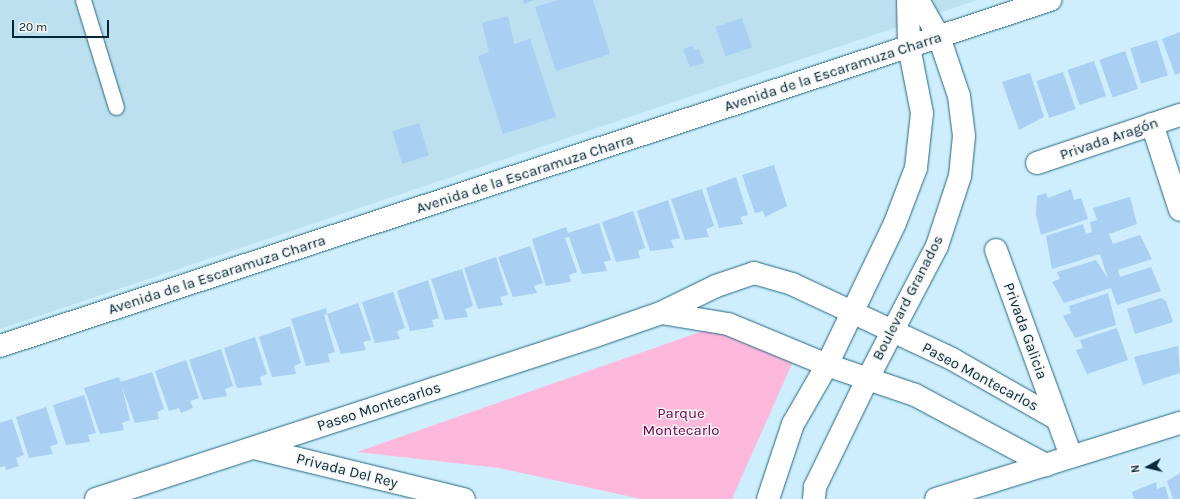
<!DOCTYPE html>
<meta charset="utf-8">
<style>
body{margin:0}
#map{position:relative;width:1180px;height:499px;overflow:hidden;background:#ceeefd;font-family:Karla,sans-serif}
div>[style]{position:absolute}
.built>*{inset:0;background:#bde0f0}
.green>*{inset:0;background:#fdb8dc}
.building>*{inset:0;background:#a9cff2;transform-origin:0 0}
.roads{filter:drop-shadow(0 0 1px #236781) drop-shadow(0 0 1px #236781)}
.lane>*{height:15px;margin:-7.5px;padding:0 7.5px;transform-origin:7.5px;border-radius:7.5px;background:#fff}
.street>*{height:22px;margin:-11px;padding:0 11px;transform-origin:11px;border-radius:11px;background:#fff}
.secondary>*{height:22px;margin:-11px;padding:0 11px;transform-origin:11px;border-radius:11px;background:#fff}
span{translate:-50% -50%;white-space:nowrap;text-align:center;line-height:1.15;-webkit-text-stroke:3px #f5f5f5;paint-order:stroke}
.street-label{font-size:15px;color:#012937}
.park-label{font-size:15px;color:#6e004b}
.north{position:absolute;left:1128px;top:447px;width:40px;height:40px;-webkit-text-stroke:3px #f5f5f5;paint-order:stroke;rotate:262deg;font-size:11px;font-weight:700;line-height:16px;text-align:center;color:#012937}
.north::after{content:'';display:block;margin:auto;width:14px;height:18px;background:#012937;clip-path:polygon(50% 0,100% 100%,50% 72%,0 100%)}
.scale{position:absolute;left:12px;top:20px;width:97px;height:18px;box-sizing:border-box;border:2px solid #012937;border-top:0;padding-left:5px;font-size:12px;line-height:14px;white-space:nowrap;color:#012937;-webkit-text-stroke:3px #f5f5f5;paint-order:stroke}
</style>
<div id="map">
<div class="built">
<div style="clip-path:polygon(0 0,977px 0,0 329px)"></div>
</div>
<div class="green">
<div style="clip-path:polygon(720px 325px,795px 357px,732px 499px,641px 499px,499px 468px,357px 452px)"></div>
</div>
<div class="building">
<div style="clip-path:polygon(523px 0,535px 0,524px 4px)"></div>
<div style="clip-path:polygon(558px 0,593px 0,610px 54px,556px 71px,535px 7px)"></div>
<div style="clip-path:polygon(508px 16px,514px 44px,530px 39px,556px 117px,503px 134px,478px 56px,489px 52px,482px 23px)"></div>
<div style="left:742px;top:18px;width:31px;height:28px;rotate:71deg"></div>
<div style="clip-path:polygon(1180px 32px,1180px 73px,1175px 75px,1162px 39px)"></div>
<div style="left:1157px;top:40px;width:37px;height:28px;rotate:73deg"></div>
<div style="clip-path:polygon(692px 46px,694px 50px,699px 49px,704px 63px,690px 67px,683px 49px)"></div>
<div style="left:1125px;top:51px;width:40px;height:27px;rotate:71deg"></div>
<div style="left:1094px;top:61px;width:37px;height:28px;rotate:71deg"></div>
<div style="left:1063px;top:72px;width:39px;height:28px;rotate:71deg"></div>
<div style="clip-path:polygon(1030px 73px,1044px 117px,1019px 130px,1002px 82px)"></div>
<div style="left:419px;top:123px;width:34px;height:28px;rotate:73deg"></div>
<div style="clip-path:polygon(774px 165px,787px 206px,765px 217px,763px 211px,755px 213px,742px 175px)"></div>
<div style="clip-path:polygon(736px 177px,748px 215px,740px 217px,743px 224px,719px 228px,706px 188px)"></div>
<div style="clip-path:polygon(702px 189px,714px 226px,706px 229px,709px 237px,685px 240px,671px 199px)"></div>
<div style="clip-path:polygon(1071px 189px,1074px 200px,1081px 198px,1088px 219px,1041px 235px,1036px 215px,1037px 196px,1046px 193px,1048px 198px)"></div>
<div style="clip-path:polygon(1130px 197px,1137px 224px,1109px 234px,1113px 244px,1140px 235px,1152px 259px,1118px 270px,1120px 277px,1151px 267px,1161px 291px,1117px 305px,1111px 288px,1064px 303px,1052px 282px,1060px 279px,1057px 272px,1096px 260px,1108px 279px,1100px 254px,1052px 269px,1046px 236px,1083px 224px,1086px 234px,1092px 232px,1090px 222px,1097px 220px,1093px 208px)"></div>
<div style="clip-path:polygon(668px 200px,680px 238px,671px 240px,674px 248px,650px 251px,637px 211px)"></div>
<div style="clip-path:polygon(633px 211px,645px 248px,638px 251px,640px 258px,616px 262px,602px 222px)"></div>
<div style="clip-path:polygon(599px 223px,611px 260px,604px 262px,607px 271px,582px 274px,569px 237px,565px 238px,577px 272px,569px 275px,571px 282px,546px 286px,532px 239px,566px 227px,568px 233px)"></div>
<div style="clip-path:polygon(530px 246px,543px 283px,534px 286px,537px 293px,513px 297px,498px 257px)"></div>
<div style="clip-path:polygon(496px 257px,508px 295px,500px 297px,503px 305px,478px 309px,464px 268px)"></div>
<div style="clip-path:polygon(462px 269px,473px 306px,465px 309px,468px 317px,445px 320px,431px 279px)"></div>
<div style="clip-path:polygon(428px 280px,439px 318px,432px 320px,434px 327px,410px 331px,397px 291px)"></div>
<div style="clip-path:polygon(393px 292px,405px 328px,397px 331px,400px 339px,375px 343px,362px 302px)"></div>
<div style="clip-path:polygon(1108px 293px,1116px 325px,1075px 338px,1063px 316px,1071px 313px,1069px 306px)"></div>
<div style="clip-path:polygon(1161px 298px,1166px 301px,1173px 322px,1135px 334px,1127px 309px)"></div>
<div style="clip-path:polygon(358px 303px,371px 340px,363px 342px,366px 350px,341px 354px,327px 314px)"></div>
<div style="clip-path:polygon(326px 308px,327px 314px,324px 315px,335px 352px,328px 354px,330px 362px,306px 366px,291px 319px)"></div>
<div style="clip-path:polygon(290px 326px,301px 363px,294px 366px,296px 374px,272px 377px,259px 337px)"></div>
<div style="clip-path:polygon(1117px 328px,1128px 360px,1087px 374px,1076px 350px,1083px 348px,1080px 340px)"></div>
<div style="clip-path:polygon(255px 337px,267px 374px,260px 377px,262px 385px,237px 388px,224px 348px)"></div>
<div style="clip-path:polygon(1178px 346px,1180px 373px,1143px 385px,1134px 357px)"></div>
<div style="clip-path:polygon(221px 349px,233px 386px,225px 389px,227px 396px,203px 400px,189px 360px)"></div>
<div style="clip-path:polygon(186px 360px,199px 398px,190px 401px,193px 408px,181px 413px,179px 408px,169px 411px,155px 371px)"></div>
<div style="clip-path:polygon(152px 372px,164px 409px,157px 412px,159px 419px,135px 423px,122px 387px,130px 420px,122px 423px,124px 430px,100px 434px,84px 388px,119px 377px,121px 382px)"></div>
<div style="clip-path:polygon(84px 395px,96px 433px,88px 435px,90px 442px,66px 445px,53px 405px)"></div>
<div style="clip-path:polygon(46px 407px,58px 444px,50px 446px,53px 454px,29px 458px,16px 417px)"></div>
<div style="clip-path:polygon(12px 419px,24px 455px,16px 458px,19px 466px,6px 470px,5px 466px,0 467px,0 423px)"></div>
<div style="clip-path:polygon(1180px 473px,1180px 499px,1173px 499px,1167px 481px)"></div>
<div style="clip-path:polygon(1156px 482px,1157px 489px,1165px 486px,1169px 499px,1134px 499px,1132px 492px)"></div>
</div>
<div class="roads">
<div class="lane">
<div style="left:83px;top:0;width:112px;rotate:72.9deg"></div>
</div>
<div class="street">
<div style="left:1152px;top:124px;width:90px;rotate:72deg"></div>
<div style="left:1037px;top:163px;width:151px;rotate:-18.6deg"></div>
<div style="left:996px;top:250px;width:219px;rotate:70deg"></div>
<div style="left:661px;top:313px;width:68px;rotate:9.3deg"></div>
<div style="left:728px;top:324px;width:107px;rotate:22.5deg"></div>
<div style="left:827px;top:365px;width:93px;rotate:18.8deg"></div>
<div style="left:915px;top:395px;width:149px;rotate:28.1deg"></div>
<div style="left:0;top:346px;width:1106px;rotate:-18.24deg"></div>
<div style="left:254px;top:448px;width:216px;rotate:13.7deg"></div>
<div style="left:96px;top:499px;width:522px;rotate:-18.09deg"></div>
<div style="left:592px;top:337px;width:73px;rotate:-19.2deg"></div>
<div style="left:661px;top:313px;width:61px;rotate:-26.1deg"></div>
<div style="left:716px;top:286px;width:40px;rotate:-18.9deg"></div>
<div style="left:754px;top:273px;width:40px;rotate:16deg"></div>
<div style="left:792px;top:284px;width:177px;rotate:25.1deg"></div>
<div style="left:952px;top:359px;width:121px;rotate:29.7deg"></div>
<div style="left:936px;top:499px;width:256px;rotate:-17.3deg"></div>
</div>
<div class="secondary">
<div style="left:768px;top:499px;width:79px;rotate:-71.6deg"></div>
<div style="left:793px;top:424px;width:68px;rotate:-60deg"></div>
<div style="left:827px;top:365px;width:157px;rotate:-64.4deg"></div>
<div style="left:895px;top:223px;width:59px;rotate:-69.1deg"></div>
<div style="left:916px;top:168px;width:55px;rotate:-83.8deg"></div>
<div style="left:922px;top:113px;width:67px;rotate:-101.1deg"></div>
<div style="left:909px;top:47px;width:47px;rotate:-91.2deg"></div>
<div style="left:814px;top:499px;width:12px;rotate:-85deg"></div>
<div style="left:815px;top:487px;width:119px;rotate:-64.1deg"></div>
<div style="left:867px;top:380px;width:151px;rotate:-62.4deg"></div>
<div style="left:937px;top:246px;width:74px;rotate:-71.8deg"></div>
<div style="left:960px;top:176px;width:40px;rotate:-84.3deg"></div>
<div style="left:964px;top:136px;width:40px;rotate:-97.1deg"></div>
<div style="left:959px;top:96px;width:62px;rotate:-108.7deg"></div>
<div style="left:939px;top:37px;width:43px;rotate:-119.6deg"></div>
</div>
</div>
<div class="street-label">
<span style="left:833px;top:72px;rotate:-18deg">Avenida de la Escaramuza Charra</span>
<span style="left:1109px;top:139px;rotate:-19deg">Privada Aragón</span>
<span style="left:525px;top:174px;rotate:-18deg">Avenida de la Escaramuza Charra</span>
<span style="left:217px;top:275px;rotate:-18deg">Avenida de la Escaramuza Charra</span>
<span style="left:908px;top:298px;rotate:-63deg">Boulevard Granados</span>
<span style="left:1025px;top:331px;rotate:70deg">Privada Galicia</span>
<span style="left:980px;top:377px;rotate:28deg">Paseo Montecarlos</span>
<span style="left:379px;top:407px;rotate:-18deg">Paseo Montecarlos</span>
<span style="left:347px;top:471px;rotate:14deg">Privada Del Rey</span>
</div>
<div class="park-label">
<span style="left:681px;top:422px">Parque<br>Montecarlo</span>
</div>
<div class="north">N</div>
<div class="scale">20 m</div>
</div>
